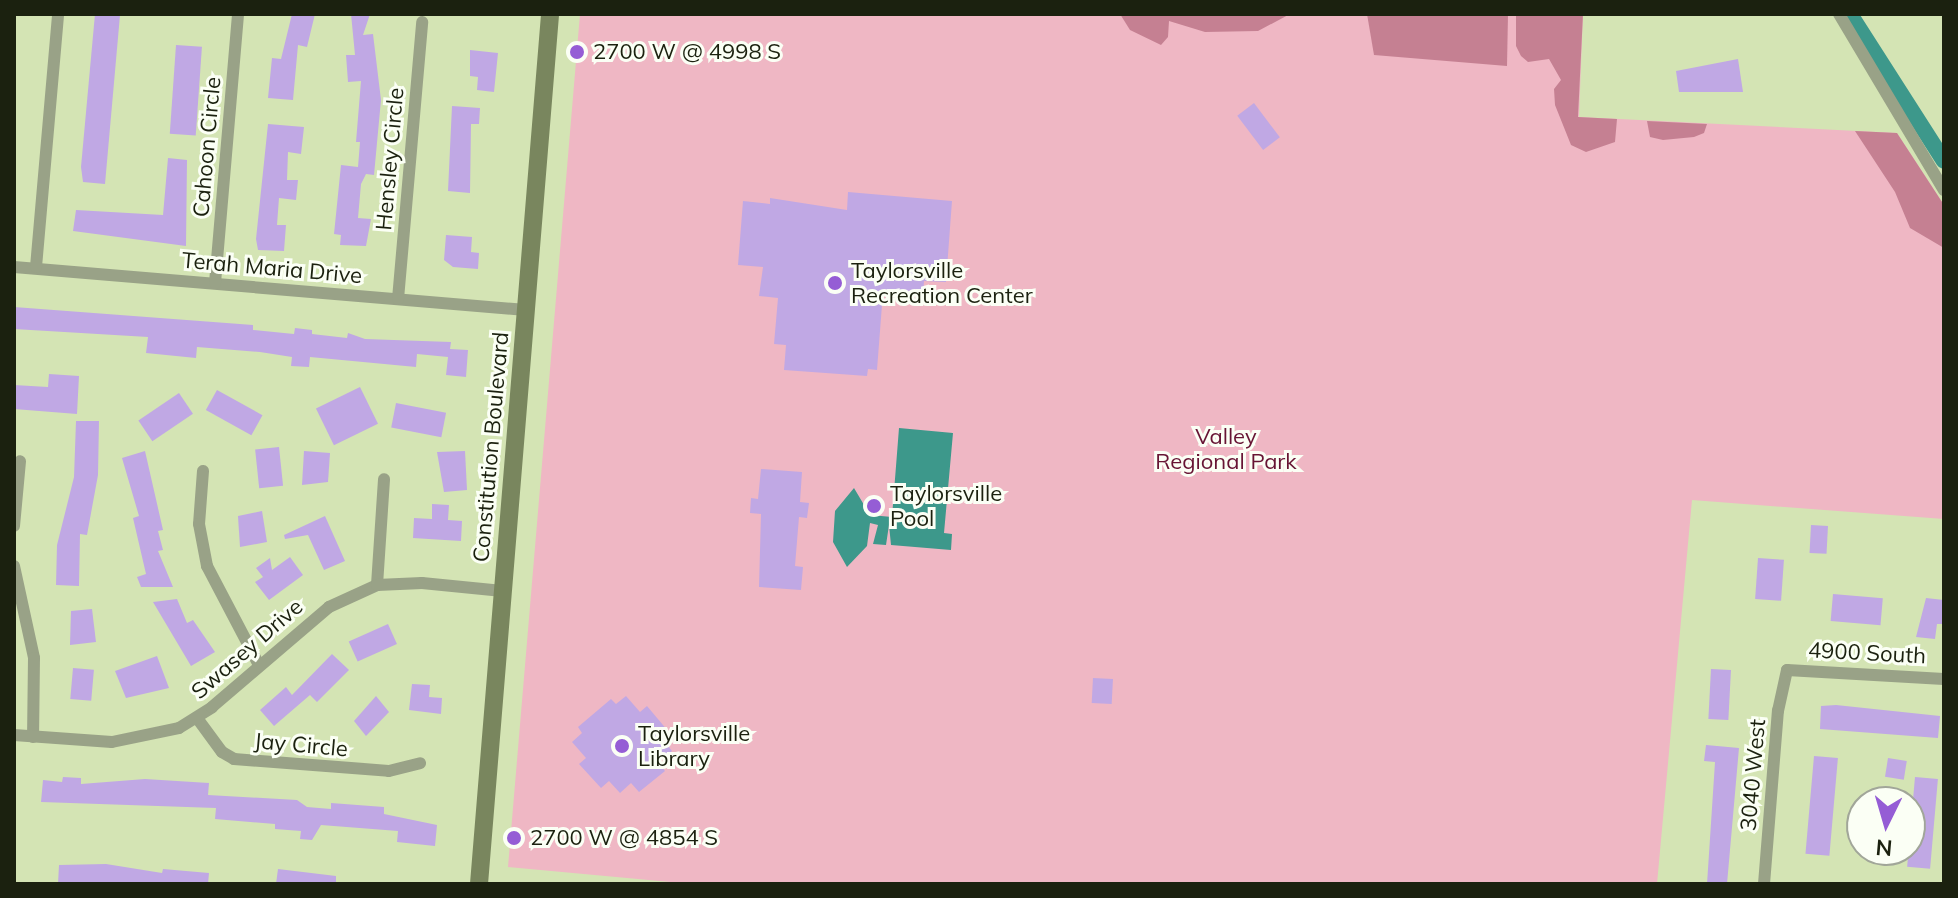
<!DOCTYPE html>
<style>
body{margin:0}
#map{position:relative;width:1958px;height:898px;overflow:hidden;background:#d4e4b4;font-family:Mulish,sans-serif}
div>[style]{position:absolute}
.green>*{inset:0;background:#efb7c4}
.forest>*{inset:0;background:#c58092}
.water>*{inset:0;background:#3d988b}
.canal>*{height:16px;margin:-8px;padding:0 8px;transform-origin:8px;border-radius:8px;background:#3d988b}
.building>*{inset:0;background:#c0a8e4;transform-origin:0 0}
.minor>*{height:12px;margin:-6px;padding:0 6px;transform-origin:6px;border-radius:6px;background:#99a287}
.secondary>*{height:18px;margin:-9px;padding:0 9px;transform-origin:9px;border-radius:9px;background:#79865e}
.dots>*{width:22px;height:22px;translate:-50% -50%;box-sizing:border-box;border:4px solid #fbfff5;border-radius:50%}
span{translate:-50% -50%;white-space:nowrap;text-align:center;line-height:1.15;-webkit-text-stroke:6px #fbfff5;paint-order:stroke}
.poi-label{font-size:22px;color:#1b210f}
.left{translate:0 -50%;text-align:left}
.street-label{font-size:22px;color:#1b210f}
.park-label{font-size:22px;color:#671434}
.frame{position:absolute;inset:0;border:16px solid #1b210f;pointer-events:none}
.north{position:absolute;left:1846px;top:786px;width:80px;height:80px;box-sizing:border-box;background:#fbfff5;border:2px solid #a1a699;border-radius:50%;rotate:185deg;font-size:22px;font-weight:700;line-height:32px;text-align:center;color:#1b210f}
.north::after{content:'';display:block;margin:auto;width:28px;height:36px;background:#955dd5;clip-path:polygon(50% 0,100% 100%,50% 72%,0 100%)}
</style>
<div id="map">
<div class="green">
<div style="clip-path:polygon(580px 14px,1583px 14px,1579px 117px,1897px 133px,1944px 205px,1944px 519px,1692px 500px,1657px 884px,692px 884px,508px 867px)"></div>
</div>
<div class="forest">
<div style="clip-path:polygon(1120px 14px,1290px 14px,1258px 31px,1205px 32px,1169px 21px,1168px 37px,1161px 45px,1130px 30px)"></div>
<div style="clip-path:polygon(1367px 14px,1508px 14px,1507px 66px,1374px 55px)"></div>
<div style="clip-path:polygon(1516px 14px,1583px 14px,1578px 117px,1617px 119px,1615px 142px,1586px 152px,1571px 145px,1555px 105px,1554px 89px,1561px 80px,1549px 59px,1528px 62px,1521px 56px,1516px 46px)"></div>
<div style="clip-path:polygon(1647px 121px,1707px 124px,1704px 133px,1694px 137px,1663px 140px,1650px 137px)"></div>
<div style="clip-path:polygon(1855px 131px,1897px 133px,1944px 205px,1944px 248px,1910px 228px,1895px 192px)"></div>
</div>
<div class="water">
<div style="clip-path:polygon(899px 428px,953px 433px,944px 533px,952px 534px,951px 550px,891px 545px,889px 525px,886px 545px,873px 544px,878px 525px,870px 523px,867px 546px,847px 567px,833px 542px,835px 511px,854px 488px,870px 515px,892px 517px)"></div>
</div>
<div class="canal">
<div style="left:1850px;top:14px;width:174px;rotate:57.4deg"></div>
</div>
<div class="building">
<div style="clip-path:polygon(95px 14px,120px 15px,105px 184px,83px 182px,81px 167px)"></div>
<div style="clip-path:polygon(292px 14px,315px 14px,307px 47px,298px 45px,293px 100px,268px 98px,272px 58px,281px 59px)"></div>
<div style="clip-path:polygon(351px 14px,370px 14px,363px 35px,373px 34px,381px 100px,374px 175px,366px 174px,361px 184px,358px 218px,371px 219px,366px 246px,340px 245px,341px 235px,334px 234px,341px 165px,358px 167px,360px 142px,356px 142px,361px 81px,348px 82px,346px 55px,355px 55px)"></div>
<div style="left:176px;top:45px;width:26px;height:89px;rotate:4deg"></div>
<div style="clip-path:polygon(470px 50px,498px 53px,494px 92px,477px 90px,478px 77px,470px 76px)"></div>
<div style="clip-path:polygon(1738px 59px,1743px 92px,1679px 92px,1676px 71px)"></div>
<div style="left:1254px;top:103px;width:43px;height:21px;rotate:53deg"></div>
<div style="clip-path:polygon(452px 106px,480px 108px,479px 124px,471px 124px,470px 193px,448px 191px)"></div>
<div style="clip-path:polygon(268px 124px,304px 127px,301px 154px,288px 152px,287px 180px,298px 180px,296px 200px,279px 198px,277px 225px,286px 225px,284px 251px,258px 250px,256px 239px)"></div>
<div style="clip-path:polygon(168px 158px,187px 160px,186px 246px,73px 231px,76px 210px,163px 215px)"></div>
<div style="clip-path:polygon(848px 192px,952px 201px,946px 282px,924px 281px,923px 295px,883px 292px,877px 370px,868px 369px,867px 376px,784px 370px,786px 345px,774px 344px,778px 298px,759px 296px,763px 267px,738px 265px,743px 201px,770px 204px,770px 198px,847px 210px)"></div>
<div style="clip-path:polygon(446px 235px,472px 237px,471px 252px,479px 253px,478px 269px,453px 267px,444px 260px)"></div>
<div style="clip-path:polygon(14px 307px,253px 325px,253px 330px,294px 334px,295px 328px,312px 330px,312px 334px,347px 338px,348px 333px,365px 339px,451px 342px,450px 349px,468px 350px,466px 377px,446px 375px,448px 357px,417px 354px,416px 367px,310px 357px,309px 367px,291px 366px,292px 357px,260px 352px,197px 347px,196px 358px,146px 353px,148px 337px,14px 329px)"></div>
<div style="clip-path:polygon(49px 374px,79px 376px,77px 414px,14px 409px,14px 385px,48px 387px)"></div>
<div style="left:360px;top:387px;width:41px;height:49px;rotate:64deg"></div>
<div style="left:217px;top:390px;width:52px;height:23px;rotate:29deg"></div>
<div style="left:179px;top:393px;width:25px;height:49px;rotate:56deg"></div>
<div style="left:396px;top:403px;width:51px;height:25px;rotate:11deg"></div>
<div style="clip-path:polygon(76px 421px,99px 421px,98px 475px,87px 535px,80px 534px,79px 586px,56px 585px,57px 545px,74px 477px)"></div>
<div style="left:279px;top:447px;width:39px;height:24px;rotate:84deg"></div>
<div style="clip-path:polygon(145px 451px,163px 530px,158px 531px,163px 550px,158px 551px,173px 587px,141px 587px,137px 577px,146px 574px,133px 518px,139px 516px,122px 458px)"></div>
<div style="clip-path:polygon(304px 451px,330px 453px,328px 482px,302px 485px)"></div>
<div style="clip-path:polygon(465px 451px,467px 490px,444px 492px,437px 452px)"></div>
<div style="clip-path:polygon(761px 469px,802px 472px,800px 502px,809px 503px,807px 518px,799px 517px,795px 566px,803px 567px,801px 590px,759px 587px,761px 514px,750px 513px,751px 498px,758px 499px)"></div>
<div style="clip-path:polygon(432px 504px,449px 505px,448px 520px,462px 521px,461px 541px,413px 538px,414px 518px,432px 519px)"></div>
<div style="clip-path:polygon(262px 511px,267px 542px,240px 547px,238px 516px)"></div>
<div style="clip-path:polygon(325px 516px,345px 561px,324px 570px,308px 535px,285px 539px,284px 535px)"></div>
<div style="left:1811px;top:525px;width:17px;height:28px;rotate:3deg"></div>
<div style="clip-path:polygon(290px 557px,303px 575px,269px 600px,255px 582px,263px 577px,256px 568px,270px 558px,272px 570px)"></div>
<div style="left:1758px;top:558px;width:26px;height:41px;rotate:4deg"></div>
<div style="left:1833px;top:594px;width:50px;height:27px;rotate:5deg"></div>
<div style="clip-path:polygon(1926px 598px,1944px 600px,1944px 624px,1937px 624px,1935px 639px,1916px 637px)"></div>
<div style="clip-path:polygon(177px 599px,187px 623px,193px 620px,215px 652px,191px 666px,153px 602px)"></div>
<div style="clip-path:polygon(92px 609px,96px 642px,70px 645px,71px 611px)"></div>
<div style="left:388px;top:624px;width:22px;height:43px;rotate:66deg"></div>
<div style="clip-path:polygon(332px 654px,349px 670px,317px 702px,310px 695px,274px 726px,260px 710px,286px 687px,292px 695px)"></div>
<div style="clip-path:polygon(157px 656px,169px 688px,126px 698px,115px 671px)"></div>
<div style="left:73px;top:668px;width:21px;height:31px;rotate:5deg"></div>
<div style="left:1711px;top:669px;width:20px;height:50px;rotate:3deg"></div>
<div style="left:1093px;top:678px;width:20px;height:25px;rotate:3deg"></div>
<div style="clip-path:polygon(412px 684px,430px 685px,429px 697px,442px 698px,441px 714px,409px 710px)"></div>
<div style="clip-path:polygon(376px 696px,389px 712px,366px 736px,354px 721px)"></div>
<div style="clip-path:polygon(626px 696px,640px 712px,647px 706px,668px 731px,661px 737px,672px 751px,658px 762px,665px 771px,639px 792px,631px 783px,620px 793px,609px 781px,601px 788px,579px 764px,586px 758px,572px 742px,582px 733px,578px 727px,611px 699px,616px 704px)"></div>
<div style="clip-path:polygon(1836px 705px,1940px 716px,1938px 738px,1820px 729px,1821px 706px)"></div>
<div style="clip-path:polygon(1706px 745px,1739px 748px,1727px 884px,1707px 884px,1715px 762px,1704px 761px)"></div>
<div style="left:1814px;top:756px;width:24px;height:98px;rotate:5deg"></div>
<div style="left:1888px;top:758px;width:19px;height:19px;rotate:9deg"></div>
<div style="clip-path:polygon(63px 777px,81px 778px,81px 784px,145px 779px,209px 783px,208px 795px,297px 800px,307px 807px,331px 809px,331px 803px,384px 807px,384px 814px,437px 825px,435px 846px,397px 842px,398px 831px,321px 825px,312px 840px,300px 839px,301px 831px,275px 829px,275px 824px,215px 819px,216px 808px,41px 802px,43px 780px,62px 782px)"></div>
<div style="left:1915px;top:777px;width:23px;height:90px;rotate:5deg"></div>
<div style="clip-path:polygon(106px 864px,162px 873px,163px 869px,209px 873px,208px 884px,58px 884px,59px 865px)"></div>
<div style="clip-path:polygon(278px 869px,336px 876px,336px 884px,276px 884px)"></div>
</div>
<div class="minor">
<div style="left:1839px;top:14px;width:205px;rotate:59.2deg"></div>
<div style="left:14px;top:267px;width:514px;rotate:4.8deg"></div>
<div style="left:36px;top:267px;width:254px;rotate:-85deg"></div>
<div style="left:215px;top:283px;width:270px;rotate:-85.1deg"></div>
<div style="left:398px;top:299px;width:278px;rotate:-85deg"></div>
<div style="left:203px;top:471px;width:53px;rotate:94.3deg"></div>
<div style="left:199px;top:524px;width:43px;rotate:79.2deg"></div>
<div style="left:207px;top:566px;width:112px;rotate:62.3deg"></div>
<div style="left:14px;top:526px;width:65px;rotate:-84.7deg"></div>
<div style="left:14px;top:566px;width:94px;rotate:77.7deg"></div>
<div style="left:34px;top:658px;width:79px;rotate:90.7deg"></div>
<div style="left:377px;top:585px;width:106px;rotate:-86.2deg"></div>
<div style="left:197px;top:718px;width:42px;rotate:53.7deg"></div>
<div style="left:222px;top:752px;width:14px;rotate:30deg"></div>
<div style="left:234px;top:759px;width:155px;rotate:4.4deg"></div>
<div style="left:389px;top:771px;width:32px;rotate:-14deg"></div>
<div style="left:14px;top:735px;width:98px;rotate:4.1deg"></div>
<div style="left:112px;top:742px;width:68px;rotate:-11.8deg"></div>
<div style="left:179px;top:728px;width:39px;rotate:-32deg"></div>
<div style="left:212px;top:707px;width:154px;rotate:-40.5deg"></div>
<div style="left:329px;top:607px;width:53px;rotate:-24.6deg"></div>
<div style="left:377px;top:585px;width:45px;rotate:-2.5deg"></div>
<div style="left:422px;top:583px;width:81px;rotate:5.6deg"></div>
<div style="left:1764px;top:884px;width:174px;rotate:-85.4deg"></div>
<div style="left:1778px;top:711px;width:42px;rotate:-77.6deg"></div>
<div style="left:1787px;top:670px;width:157px;rotate:3.3deg"></div>
</div>
<div class="secondary">
<div style="left:479px;top:884px;width:873px;rotate:-85.33deg"></div>
</div>
<div class="dots">
<div style="left:577px;top:52px;background:#955dd5"></div>
<div style="left:835px;top:283px;background:#955dd5"></div>
<div style="left:874px;top:506px;background:#955dd5"></div>
<div style="left:622px;top:746px;background:#955dd5"></div>
<div style="left:514px;top:838px;background:#955dd5"></div>
</div>
<div class="poi-label">
<span class="left" style="left:593px;top:52px">2700 W @ 4998 S</span>
<span class="left" style="left:851px;top:283px">Taylorsville<br>Recreation Center</span>
<span class="left" style="left:890px;top:506px">Taylorsville<br>Pool</span>
<span class="left" style="left:638px;top:746px">Taylorsville<br>Library</span>
<span class="left" style="left:530px;top:838px">2700 W @ 4854 S</span>
</div>
<div class="street-label">
<span style="left:207px;top:147px;rotate:-85deg">Cahoon Circle</span>
<span style="left:390px;top:159px;rotate:-85deg">Hensley Circle</span>
<span style="left:272px;top:268px;rotate:5deg">Terah Maria Drive</span>
<span style="left:491px;top:447px;rotate:-85deg">Constitution Boulevard</span>
<span style="left:247px;top:649px;rotate:-41deg">Swasey Drive</span>
<span style="left:1867px;top:653px;rotate:3deg">4900 South</span>
<span style="left:301px;top:745px;rotate:5deg">Jay Circle</span>
<span style="left:1753px;top:775px;rotate:-85deg">3040 West</span>
</div>
<div class="park-label">
<span style="left:1226px;top:449px">Valley<br>Regional Park</span>
</div>
<div class="frame"></div>
<div class="north">N</div>
</div>
